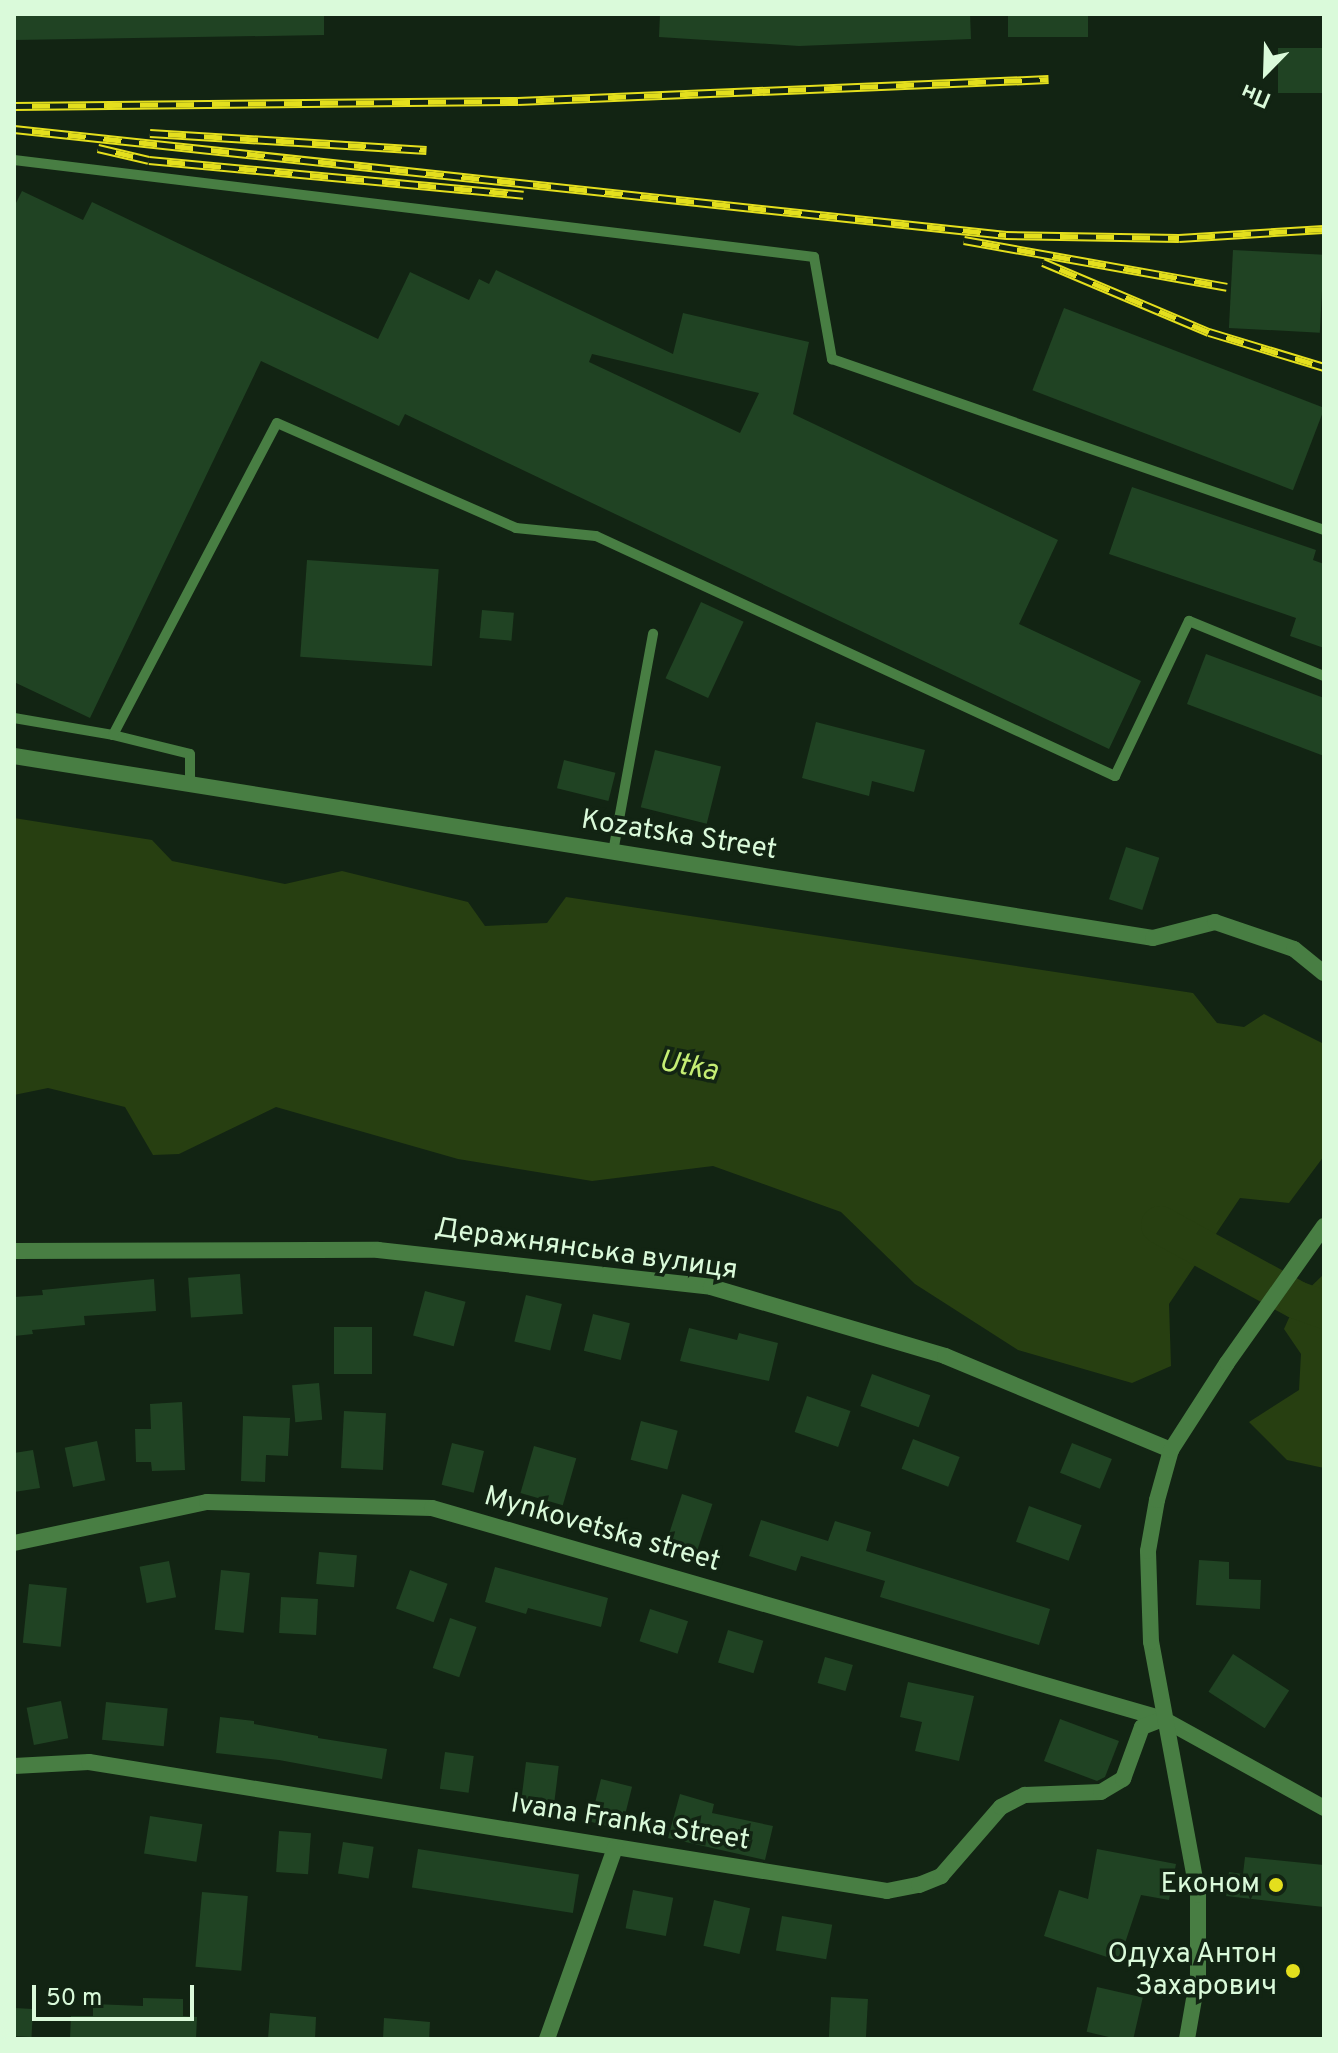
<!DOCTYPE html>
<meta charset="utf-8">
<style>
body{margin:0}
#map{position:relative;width:1338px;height:2053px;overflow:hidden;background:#122413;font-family:Overpass,sans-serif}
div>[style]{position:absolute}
.water>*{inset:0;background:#273f11}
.river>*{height:38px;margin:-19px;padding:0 19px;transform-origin:19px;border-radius:19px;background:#273f11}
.building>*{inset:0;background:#204323;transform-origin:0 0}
.service>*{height:10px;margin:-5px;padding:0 5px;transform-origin:5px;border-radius:5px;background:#487e43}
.minor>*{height:16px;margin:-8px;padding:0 8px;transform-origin:8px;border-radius:8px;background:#487e43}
.rail>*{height:9px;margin-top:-4.5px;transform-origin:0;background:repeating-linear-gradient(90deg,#122413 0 18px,#e4df1d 0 36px);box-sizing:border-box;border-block:2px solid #e4df1d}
.dots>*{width:22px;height:22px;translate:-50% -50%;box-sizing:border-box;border:4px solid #122413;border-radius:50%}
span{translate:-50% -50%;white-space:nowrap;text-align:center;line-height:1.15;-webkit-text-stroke:7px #122413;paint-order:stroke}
.street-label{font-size:28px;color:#dafada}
.poi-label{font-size:28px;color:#dafada}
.right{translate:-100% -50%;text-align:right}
.water-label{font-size:30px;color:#c5ee74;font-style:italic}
.frame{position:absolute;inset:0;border:16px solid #dafada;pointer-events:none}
.north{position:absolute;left:1226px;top:32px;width:80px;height:80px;-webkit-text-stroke:6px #122413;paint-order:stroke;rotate:203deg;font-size:22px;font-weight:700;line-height:32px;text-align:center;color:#dafada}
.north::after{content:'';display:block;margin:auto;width:28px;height:36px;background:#dafada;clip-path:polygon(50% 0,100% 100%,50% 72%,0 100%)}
.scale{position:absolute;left:32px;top:1985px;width:162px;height:36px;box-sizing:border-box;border:4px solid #dafada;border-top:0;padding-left:10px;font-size:24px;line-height:28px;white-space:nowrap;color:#dafada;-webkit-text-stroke:6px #122413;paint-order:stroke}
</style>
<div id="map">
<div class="water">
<div style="clip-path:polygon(14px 818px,152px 840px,172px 861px,285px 884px,342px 871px,468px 902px,485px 926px,547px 923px,566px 897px,1193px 993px,1217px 1023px,1244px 1027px,1264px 1014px,1324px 1044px,1324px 1156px,1289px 1203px,1240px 1198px,1169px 1304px,1171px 1366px,1132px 1383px,1018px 1350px,915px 1284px,841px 1212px,713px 1166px,592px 1181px,458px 1159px,276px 1107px,179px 1154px,153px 1155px,125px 1107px,48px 1088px,14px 1095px)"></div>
<div style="clip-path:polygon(1324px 1274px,1324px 1468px,1287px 1460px,1249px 1422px,1299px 1390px,1301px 1354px,1284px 1329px,1297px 1300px)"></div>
</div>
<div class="river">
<div style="left:1160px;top:1225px;width:156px;rotate:28.7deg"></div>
<div style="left:1297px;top:1300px;width:29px;rotate:20deg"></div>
</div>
<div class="building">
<div style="clip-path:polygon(14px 14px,324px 14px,324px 35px,14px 40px)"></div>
<div style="clip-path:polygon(660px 14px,970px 14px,971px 39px,799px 46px,659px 37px)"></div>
<div style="left:1008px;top:14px;width:80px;height:23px"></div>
<div style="left:1324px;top:48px;width:45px;height:46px;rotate:90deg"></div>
<div style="clip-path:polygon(evenodd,22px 191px,83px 220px,92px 202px,378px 339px,410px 272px,469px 300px,479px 279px,489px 284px,496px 270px,673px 354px,683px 313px,809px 342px,793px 414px,1058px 540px,1019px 624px,1141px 681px,1109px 749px,405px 414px,399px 426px,261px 361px,90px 718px,14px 682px,14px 207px,22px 191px,592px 354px,759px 393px,740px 433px,589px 362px,592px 354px)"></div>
<div style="left:1233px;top:250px;width:91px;height:78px;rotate:3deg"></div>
<div style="left:1064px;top:308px;width:279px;height:88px;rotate:21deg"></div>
<div style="clip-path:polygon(1132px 487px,1316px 550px,1313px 560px,1324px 564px,1324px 648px,1290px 636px,1296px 618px,1109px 554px)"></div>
<div style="left:307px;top:560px;width:132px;height:97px;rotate:4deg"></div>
<div style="left:701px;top:602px;width:47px;height:84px;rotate:25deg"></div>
<div style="left:482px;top:610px;width:32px;height:28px;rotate:5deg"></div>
<div style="clip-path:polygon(1206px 654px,1324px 698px,1324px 756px,1187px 704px)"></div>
<div style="clip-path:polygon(816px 722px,925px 750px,914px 792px,872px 781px,869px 796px,802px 778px)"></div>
<div style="left:655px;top:750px;width:68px;height:59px;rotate:14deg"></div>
<div style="left:564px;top:760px;width:53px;height:29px;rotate:14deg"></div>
<div style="left:1126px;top:847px;width:35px;height:55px;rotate:18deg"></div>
<div style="left:240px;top:1274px;width:40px;height:52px;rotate:86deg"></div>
<div style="clip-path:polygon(154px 1279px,156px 1311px,84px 1316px,85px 1325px,32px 1330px,33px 1334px,14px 1336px,14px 1297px,43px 1295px,42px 1290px)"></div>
<div style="left:425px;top:1291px;width:42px;height:46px;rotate:15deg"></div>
<div style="left:526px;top:1295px;width:37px;height:48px;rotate:14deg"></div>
<div style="left:593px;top:1314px;width:38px;height:38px;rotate:14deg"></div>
<div style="left:334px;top:1327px;width:38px;height:47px"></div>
<div style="clip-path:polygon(689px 1328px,737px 1340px,739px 1333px,778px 1343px,769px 1381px,680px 1361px)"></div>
<div style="left:872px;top:1374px;width:62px;height:34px;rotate:20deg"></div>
<div style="left:319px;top:1383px;width:37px;height:27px;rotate:85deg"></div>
<div style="left:807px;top:1396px;width:46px;height:38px;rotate:19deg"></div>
<div style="clip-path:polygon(182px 1402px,185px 1470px,152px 1471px,151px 1462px,136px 1462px,135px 1429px,151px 1429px,150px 1404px)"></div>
<div style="left:344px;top:1411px;width:42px;height:57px;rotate:3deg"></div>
<div style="clip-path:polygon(243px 1416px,290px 1418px,288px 1456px,266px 1455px,265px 1482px,241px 1481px)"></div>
<div style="left:641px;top:1421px;width:38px;height:40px;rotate:15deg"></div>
<div style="left:913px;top:1439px;width:50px;height:32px;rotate:21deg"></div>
<div style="left:97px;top:1441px;width:40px;height:33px;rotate:78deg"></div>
<div style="left:452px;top:1443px;width:33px;height:43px;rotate:14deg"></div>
<div style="left:1072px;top:1443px;width:43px;height:32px;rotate:22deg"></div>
<div style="left:534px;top:1446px;width:44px;height:49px;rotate:16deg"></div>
<div style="clip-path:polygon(33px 1450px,40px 1488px,14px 1492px,14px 1453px)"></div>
<div style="left:682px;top:1494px;width:32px;height:52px;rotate:18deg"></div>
<div style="left:1029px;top:1506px;width:56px;height:38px;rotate:20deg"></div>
<div style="clip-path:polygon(761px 1520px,828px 1541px,835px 1521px,871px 1532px,866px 1551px,1050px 1609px,1039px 1645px,880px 1597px,885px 1581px,801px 1556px,796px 1571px,749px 1556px)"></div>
<div style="left:319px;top:1552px;width:38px;height:32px;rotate:5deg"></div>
<div style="clip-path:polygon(1199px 1560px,1229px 1562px,1229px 1579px,1261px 1580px,1260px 1609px,1196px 1605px)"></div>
<div style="left:169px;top:1561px;width:37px;height:30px;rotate:79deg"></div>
<div style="clip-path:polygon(495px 1567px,608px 1598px,601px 1627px,528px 1608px,526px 1614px,485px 1602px)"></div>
<div style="left:221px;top:1570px;width:29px;height:60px;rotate:6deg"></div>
<div style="left:410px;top:1570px;width:40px;height:41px;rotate:20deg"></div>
<div style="left:29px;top:1584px;width:38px;height:59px;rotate:6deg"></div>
<div style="left:281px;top:1597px;width:37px;height:36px;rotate:3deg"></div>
<div style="left:650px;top:1609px;width:40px;height:34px;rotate:18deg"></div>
<div style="left:450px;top:1618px;width:28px;height:53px;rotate:19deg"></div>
<div style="left:728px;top:1630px;width:37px;height:34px;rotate:17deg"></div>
<div style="left:1233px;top:1654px;width:67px;height:45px;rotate:33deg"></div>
<div style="left:825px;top:1657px;width:29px;height:27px;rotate:16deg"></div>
<div style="clip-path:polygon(908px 1682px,974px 1696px,959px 1761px,915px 1751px,922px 1722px,900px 1717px)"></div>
<div style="left:61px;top:1701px;width:38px;height:35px;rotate:79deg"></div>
<div style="left:106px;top:1702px;width:62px;height:38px;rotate:6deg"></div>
<div style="clip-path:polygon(220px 1717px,254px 1721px,254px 1724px,318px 1736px,318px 1738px,387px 1749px,382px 1779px,279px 1760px,216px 1753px)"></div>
<div style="clip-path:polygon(1060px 1719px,1119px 1741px,1105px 1777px,1097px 1781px,1044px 1761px)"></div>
<div style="left:445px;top:1752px;width:29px;height:37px;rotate:8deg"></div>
<div style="left:526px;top:1762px;width:33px;height:50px;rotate:7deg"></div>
<div style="left:601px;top:1779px;width:32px;height:44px;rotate:14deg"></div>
<div style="clip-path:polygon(680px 1794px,714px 1804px,712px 1813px,773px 1826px,765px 1860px,668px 1838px)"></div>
<div style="left:150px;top:1816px;width:53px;height:38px;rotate:9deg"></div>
<div style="left:279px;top:1831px;width:32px;height:41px;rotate:4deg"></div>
<div style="left:343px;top:1842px;width:31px;height:32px;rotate:9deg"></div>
<div style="left:418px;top:1849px;width:163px;height:39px;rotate:9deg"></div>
<div style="clip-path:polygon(1097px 1849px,1176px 1864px,1169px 1900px,1141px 1895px,1119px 1961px,1044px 1936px,1059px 1890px,1088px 1899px)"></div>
<div style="clip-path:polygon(1245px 1857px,1324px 1865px,1324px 1907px,1226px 1896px,1229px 1872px,1243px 1874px)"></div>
<div style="left:633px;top:1890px;width:41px;height:39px;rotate:11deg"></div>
<div style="left:202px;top:1892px;width:46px;height:75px;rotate:5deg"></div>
<div style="left:714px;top:1900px;width:37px;height:47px;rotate:13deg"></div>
<div style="left:782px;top:1916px;width:51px;height:35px;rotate:10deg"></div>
<div style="left:1097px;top:1987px;width:47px;height:46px;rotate:13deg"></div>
<div style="left:831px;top:1997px;width:37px;height:42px;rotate:3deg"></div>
<div style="clip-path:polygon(143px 1998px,183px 1999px,183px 2016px,197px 2017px,196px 2039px,70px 2039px,71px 2016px,93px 2016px,93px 2004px,143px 2006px)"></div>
<div style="left:14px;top:2008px;width:19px;height:28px;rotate:3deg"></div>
<div style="clip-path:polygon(270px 2013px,316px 2017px,315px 2039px,268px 2039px)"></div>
<div style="clip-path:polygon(384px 2018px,430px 2022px,429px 2039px,383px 2039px)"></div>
</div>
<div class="service">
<div style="left:14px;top:160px;width:806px;rotate:6.91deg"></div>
<div style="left:814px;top:257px;width:104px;rotate:80deg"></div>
<div style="left:832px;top:359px;width:521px;rotate:19.17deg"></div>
<div style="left:14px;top:718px;width:100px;rotate:9.7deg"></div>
<div style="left:113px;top:735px;width:79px;rotate:13.9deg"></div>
<div style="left:190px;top:754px;width:30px;rotate:90deg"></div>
<div style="left:113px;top:735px;width:352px;rotate:-62.3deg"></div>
<div style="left:277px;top:423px;width:261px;rotate:23.7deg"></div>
<div style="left:516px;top:528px;width:80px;rotate:5.7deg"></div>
<div style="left:596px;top:536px;width:572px;rotate:24.82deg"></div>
<div style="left:1115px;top:776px;width:172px;rotate:-64.5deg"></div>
<div style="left:1189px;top:621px;width:146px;rotate:22.2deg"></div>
<div style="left:613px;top:852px;width:222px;rotate:-79.6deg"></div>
</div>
<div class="minor">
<div style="left:14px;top:756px;width:1153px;rotate:9.08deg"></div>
<div style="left:1153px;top:938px;width:64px;rotate:-14.5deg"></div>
<div style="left:1215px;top:922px;width:83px;rotate:18.9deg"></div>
<div style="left:1294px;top:949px;width:38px;rotate:39deg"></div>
<div style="left:14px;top:1251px;width:364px;rotate:-0.2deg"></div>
<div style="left:378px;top:1250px;width:335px;rotate:6.3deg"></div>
<div style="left:711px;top:1287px;width:244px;rotate:16.4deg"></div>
<div style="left:945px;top:1356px;width:245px;rotate:22.6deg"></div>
<div style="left:14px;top:1543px;width:197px;rotate:-12deg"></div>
<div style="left:207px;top:1502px;width:225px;rotate:1.5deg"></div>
<div style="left:432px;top:1508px;width:761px;rotate:16.1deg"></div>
<div style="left:1163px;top:1719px;width:184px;rotate:28.9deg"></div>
<div style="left:14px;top:1766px;width:75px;rotate:-3.1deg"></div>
<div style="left:89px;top:1762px;width:808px;rotate:9.18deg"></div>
<div style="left:887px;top:1891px;width:33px;rotate:-11deg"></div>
<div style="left:919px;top:1885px;width:24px;rotate:-22deg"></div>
<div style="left:941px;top:1876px;width:91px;rotate:-49deg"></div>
<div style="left:1001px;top:1807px;width:27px;rotate:-27deg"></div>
<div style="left:1025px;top:1795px;width:76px;rotate:-2.3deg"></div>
<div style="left:1101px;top:1792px;width:26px;rotate:-31deg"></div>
<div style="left:1123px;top:1779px;width:55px;rotate:-69.9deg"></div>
<div style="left:1142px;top:1727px;width:22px;rotate:-21deg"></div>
<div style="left:547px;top:2039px;width:203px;rotate:-70.4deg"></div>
<div style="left:1187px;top:2039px;width:64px;rotate:-80.1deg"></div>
<div style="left:1198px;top:1976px;width:81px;rotate:-90deg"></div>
<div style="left:1198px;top:1895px;width:257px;rotate:-100.5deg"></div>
<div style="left:1151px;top:1642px;width:91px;rotate:-91.9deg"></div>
<div style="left:1148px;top:1551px;width:52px;rotate:-80deg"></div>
<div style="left:1157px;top:1500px;width:52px;rotate:-74.4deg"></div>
<div style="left:1171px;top:1450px;width:103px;rotate:-57.2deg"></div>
<div style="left:1227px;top:1363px;width:168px;rotate:-54.7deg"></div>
</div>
<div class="rail">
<div style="left:14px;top:106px;width:504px;rotate:-0.57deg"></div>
<div style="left:518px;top:101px;width:531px;rotate:-2.37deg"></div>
<div style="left:14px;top:129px;width:998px;rotate:6.1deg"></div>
<div style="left:1006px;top:235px;width:173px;rotate:1deg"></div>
<div style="left:1179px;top:238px;width:145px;rotate:-3.6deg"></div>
<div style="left:150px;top:133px;width:277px;rotate:3.5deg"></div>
<div style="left:98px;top:148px;width:52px;rotate:13.2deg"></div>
<div style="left:149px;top:160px;width:376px;rotate:5.3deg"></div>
<div style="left:964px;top:240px;width:267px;rotate:10.1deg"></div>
<div style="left:1043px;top:262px;width:180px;rotate:22.9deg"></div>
<div style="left:1209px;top:332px;width:120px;rotate:16.9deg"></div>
</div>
<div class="dots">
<div style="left:1276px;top:1885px;background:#e4df1d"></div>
<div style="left:1293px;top:1971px;background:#e4df1d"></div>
</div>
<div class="street-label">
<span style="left:679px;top:836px;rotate:9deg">Kozatska Street</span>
<span style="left:586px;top:1250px;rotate:8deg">Деражнянська вулиця</span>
<span style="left:602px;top:1530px;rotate:16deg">Mynkovetska street</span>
<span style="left:630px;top:1823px;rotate:9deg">Ivana Franka Street</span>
</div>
<div class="poi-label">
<span class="right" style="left:1260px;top:1885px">Економ</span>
<span class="right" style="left:1277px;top:1971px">Одуха Антон<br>Захарович</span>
</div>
<div class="water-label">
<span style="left:688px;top:1068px;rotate:11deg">Utka</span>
</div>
<div class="frame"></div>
<div class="north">Пн</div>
<div class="scale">50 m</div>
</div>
